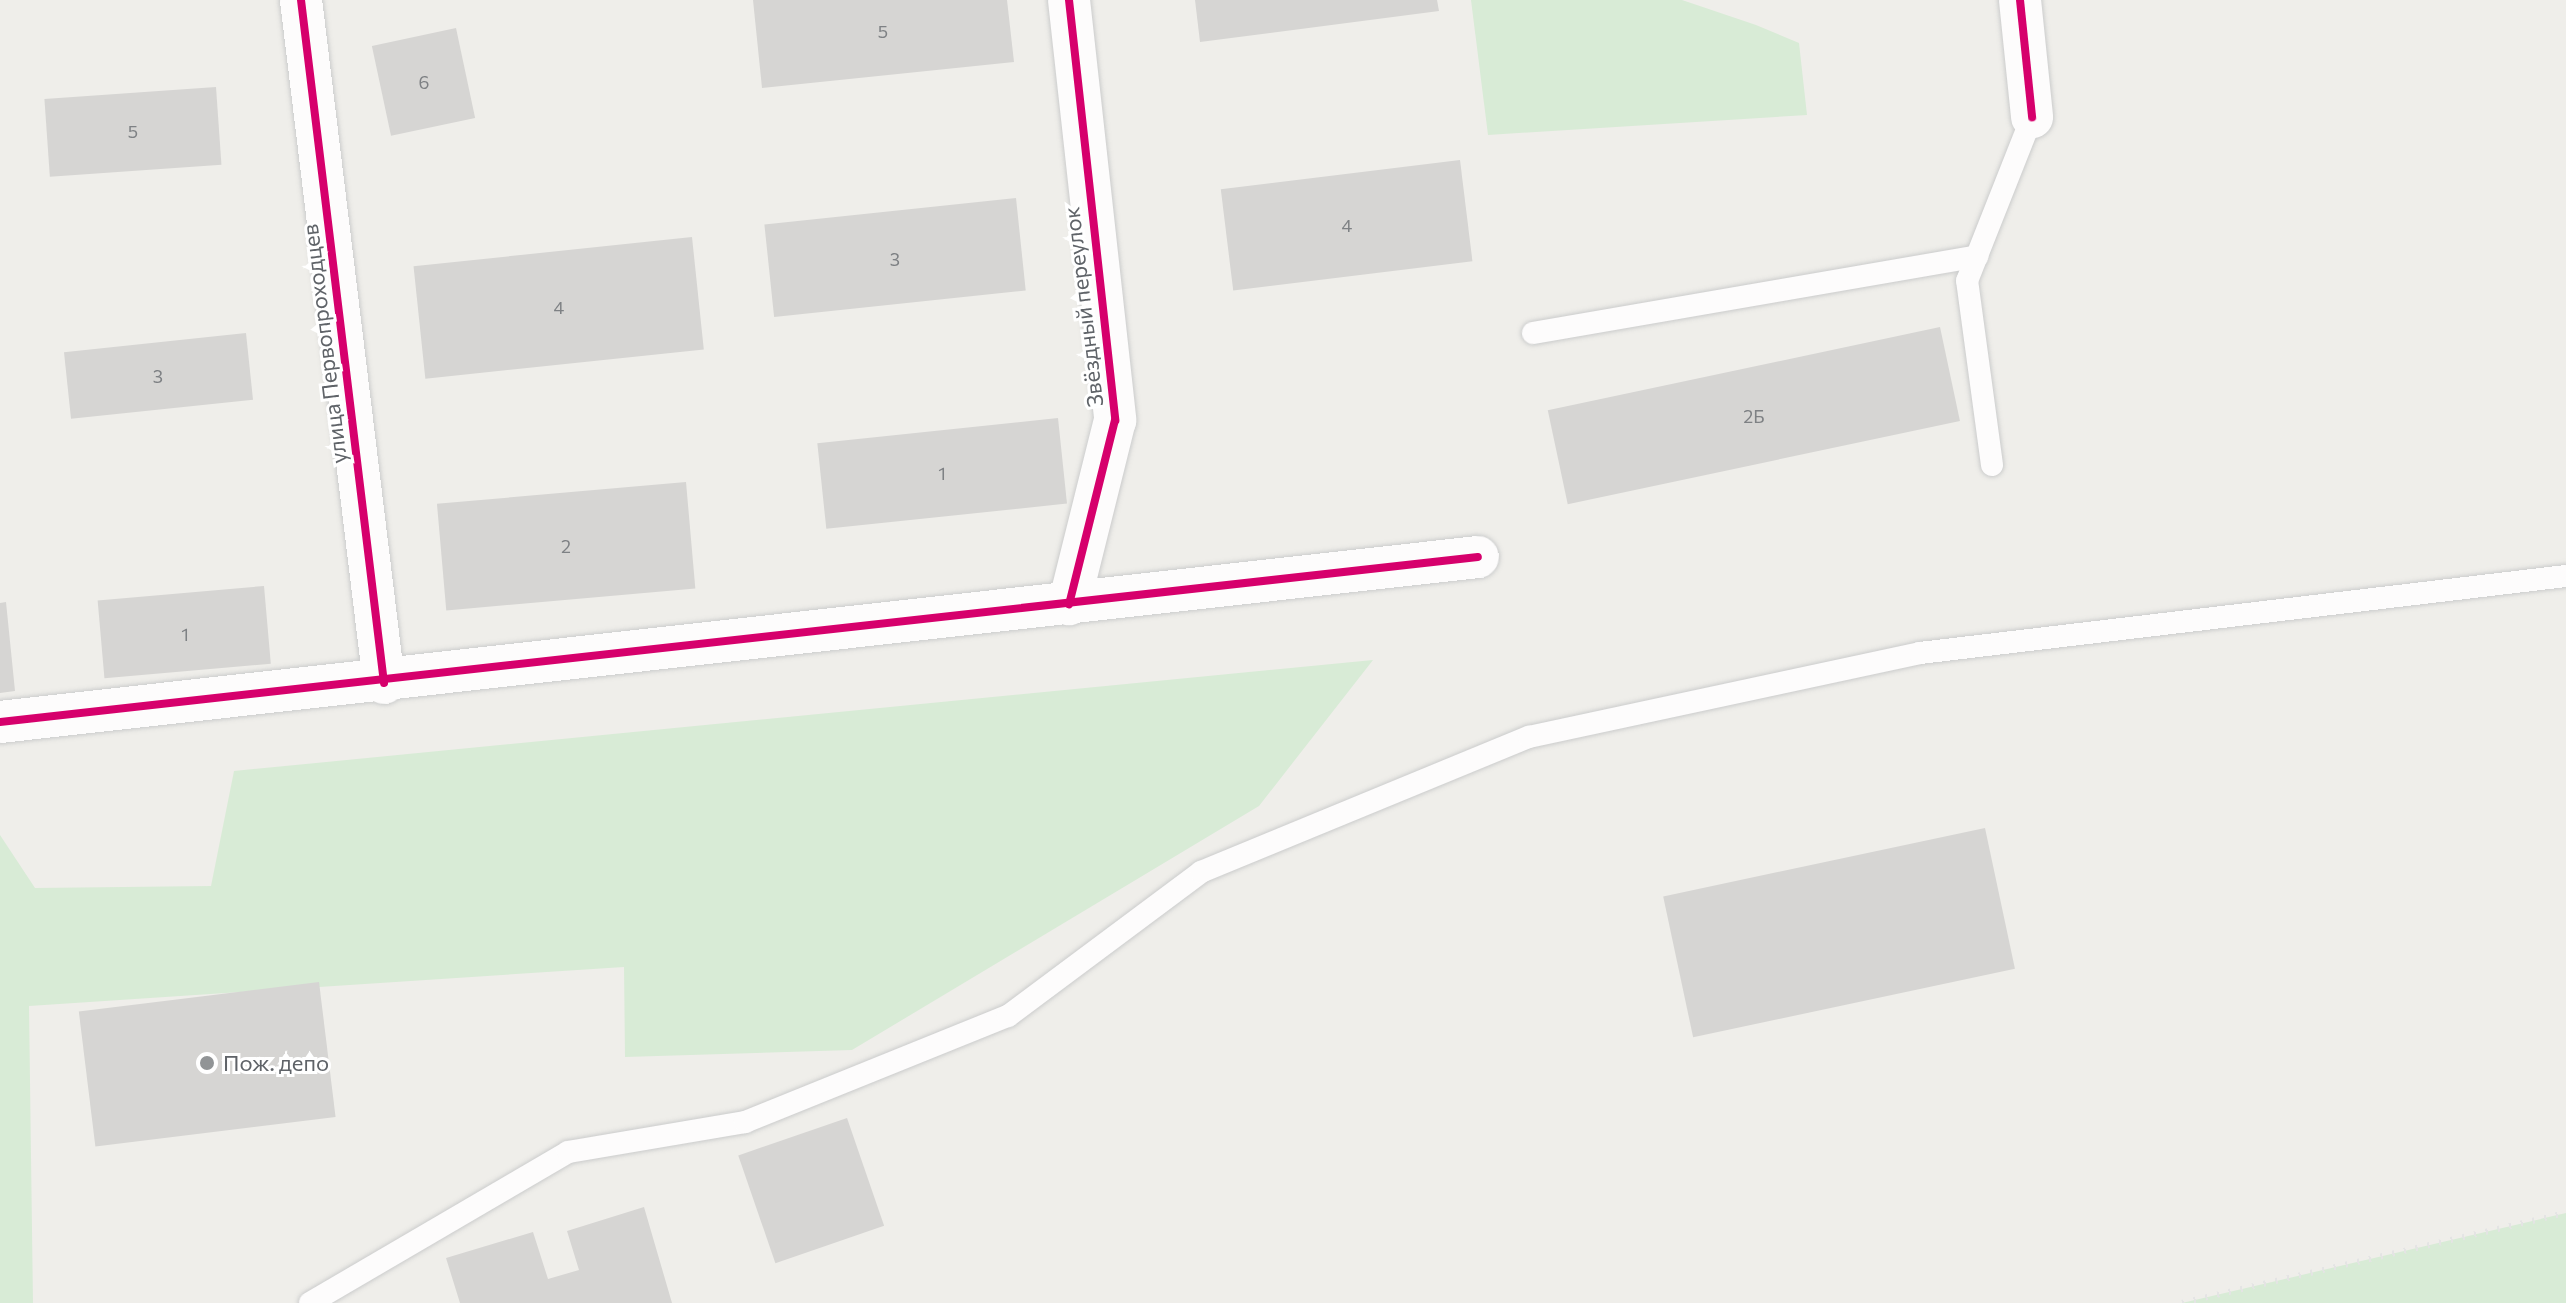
<!DOCTYPE html>
<meta charset="utf-8">
<style>
body{margin:0}
#map{position:relative;width:2566px;height:1303px;overflow:hidden;background:#efeeea;font-family:Commissioner,sans-serif}
div>[style]{position:absolute}
.green>*{inset:0;background:#d8ebd6}
.building>*{inset:0;background:#d6d5d3;transform-origin:0 0}
.roads{filter:drop-shadow(0 0 2px #cbcccc) drop-shadow(0 0 2px #cbcccc)}
.service>*{height:22px;margin:-11px;padding:0 11px;transform-origin:11px;border-radius:11px;background:#fdfcfc}
.minor>*{height:42px;margin:-21px;padding:0 21px;transform-origin:21px;border-radius:21px;background:#fdfcfc}
.rail>*{height:6px;margin-top:-3px;transform-origin:0;background:repeating-linear-gradient(90deg,#e4e4e4 0 2px,transparent 0 12px)}
.cycleway>*{height:8px;margin:-4px;padding:0 4px;transform-origin:4px;border-radius:4px;background:#d6006c}
.dots>*{width:22px;height:22px;translate:-50% -50%;box-sizing:border-box;border:4px solid #fff;border-radius:50%}
span{translate:-50% -50%;white-space:nowrap;text-align:center;line-height:1.15;-webkit-text-stroke:6px #fff;paint-order:stroke}
.number-label{font-size:18px;color:#7e8184}
.number-label span{-webkit-text-stroke-width:0}
.street-label{font-size:22px;color:#5f6368}
.poi-label{font-size:22px;color:#5f6368}
.left{translate:0 -50%;text-align:left}
</style>
<div id="map">
<div class="green">
<div style="clip-path:polygon(1471px 0,1682px 0,1756px 25px,1799px 43px,1807px 115px,1488px 135px)"></div>
<div style="clip-path:polygon(1373px 660px,1259px 806px,852px 1050px,625px 1057px,624px 967px,29px 1006px,33px 1303px,0 1303px,0 835px,35px 888px,211px 886px,234px 771px)"></div>
<div style="clip-path:polygon(2566px 1213px,2566px 1303px,2182px 1303px)"></div>
</div>
<div class="building">
<div style="clip-path:polygon(753px 0,1007px 0,1014px 62px,762px 88px)"></div>
<div style="clip-path:polygon(1195px 0,1437px 0,1439px 11px,1200px 42px)"></div>
<div style="left:456px;top:28px;width:92px;height:86px;rotate:78deg"></div>
<div style="left:216px;top:87px;width:78px;height:172px;rotate:86deg"></div>
<div style="left:1460px;top:160px;width:102px;height:241px;rotate:83deg"></div>
<div style="left:1016px;top:198px;width:93px;height:253px;rotate:84deg"></div>
<div style="left:692px;top:237px;width:113px;height:280px;rotate:84deg"></div>
<div style="left:1940px;top:327px;width:96px;height:401px;rotate:78deg"></div>
<div style="left:246px;top:333px;width:67px;height:183px;rotate:84deg"></div>
<div style="left:1058px;top:418px;width:86px;height:242px;rotate:84deg"></div>
<div style="left:686px;top:482px;width:107px;height:250px;rotate:85deg"></div>
<div style="left:264px;top:586px;width:78px;height:167px;rotate:85deg"></div>
<div style="clip-path:polygon(6px 602px,15px 691px,0 693px,0 603px)"></div>
<div style="left:1985px;top:828px;width:144px;height:329px;rotate:78deg"></div>
<div style="left:319px;top:982px;width:136px;height:242px;rotate:83deg"></div>
<div style="left:847px;top:1118px;width:114px;height:115px;rotate:71deg"></div>
<div style="clip-path:polygon(644px 1207px,672px 1303px,460px 1303px,446px 1258px,533px 1232px,548px 1279px,579px 1270px,567px 1231px)"></div>
</div>
<div class="roads">
<div class="service">
<div style="left:1533px;top:333px;width:451px;rotate:-9.8deg"></div>
<div style="left:1992px;top:465px;width:186px;rotate:-97.7deg"></div>
<div style="left:1967px;top:281px;width:176px;rotate:-68.4deg"></div>
<div style="left:310px;top:1303px;width:299px;rotate:-30.3deg"></div>
<div style="left:568px;top:1152px;width:180px;rotate:-9.6deg"></div>
<div style="left:745px;top:1122px;width:284px;rotate:-22deg"></div>
<div style="left:1008px;top:1016px;width:241px;rotate:-36.7deg"></div>
<div style="left:1201px;top:872px;width:355px;rotate:-22.4deg"></div>
<div style="left:1529px;top:737px;width:400px;rotate:-12.1deg"></div>
<div style="left:1920px;top:653px;width:651px;rotate:-6.8deg"></div>
</div>
<div class="minor">
<div style="left:301px;top:0;width:688px;rotate:83.07deg"></div>
<div style="left:1069px;top:0;width:423px;rotate:83.7deg"></div>
<div style="left:1115px;top:420px;width:190px;rotate:104deg"></div>
<div style="left:2020px;top:0;width:118px;rotate:84.1deg"></div>
<div style="left:0;top:722px;width:1487px;rotate:-6.37deg"></div>
</div>
</div>
<div class="rail">
<div style="left:2182px;top:1303px;width:394px;rotate:-13.2deg"></div>
</div>
<div class="cycleway">
<div style="left:301px;top:0;width:688px;rotate:83.07deg"></div>
<div style="left:1069px;top:0;width:423px;rotate:83.7deg"></div>
<div style="left:1115px;top:420px;width:190px;rotate:104deg"></div>
<div style="left:2020px;top:0;width:118px;rotate:84.1deg"></div>
<div style="left:0;top:722px;width:1487px;rotate:-6.37deg"></div>
</div>
<div class="dots">
<div style="left:207px;top:1063px;background:#919496"></div>
</div>
<div class="number-label">
<span style="left:883px;top:31px">5</span>
<span style="left:424px;top:82px">6</span>
<span style="left:133px;top:131px">5</span>
<span style="left:1347px;top:225px">4</span>
<span style="left:895px;top:259px">3</span>
<span style="left:559px;top:307px">4</span>
<span style="left:158px;top:376px">3</span>
<span style="left:1754px;top:416px">2Б</span>
<span style="left:942px;top:473px">1</span>
<span style="left:566px;top:546px">2</span>
<span style="left:185px;top:634px">1</span>
</div>
<div class="street-label">
<span style="left:1083px;top:307px;rotate:-97deg">Звёздный переулок</span>
<span style="left:324px;top:344px;rotate:-97deg">улица Первопроходцев</span>
</div>
<div class="poi-label">
<span class="left" style="left:223px;top:1063px">Пож. депо</span>
</div>
</div>
